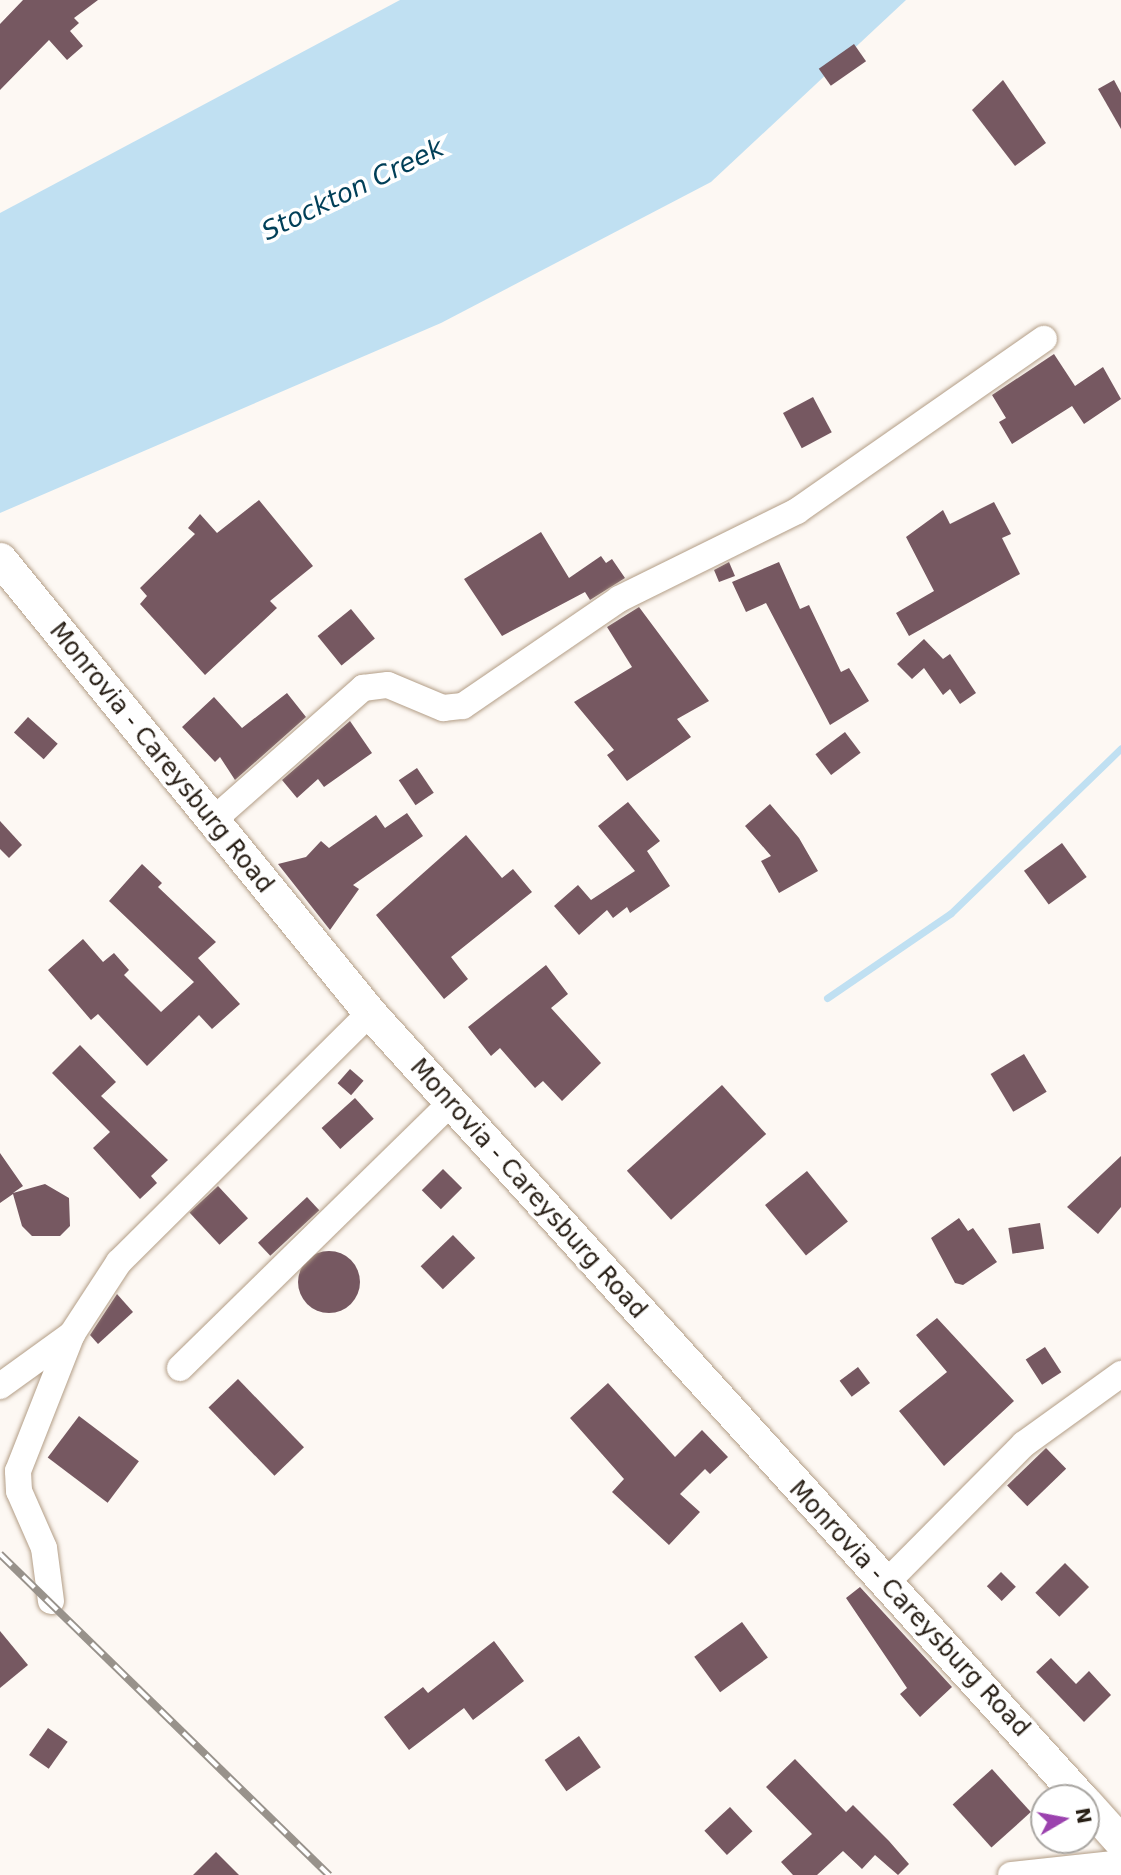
<!DOCTYPE html>
<style>
body{margin:0}
#map{position:relative;width:1121px;height:1875px;overflow:hidden;background:#fdf8f3;font-family:"DejaVu Sans",sans-serif}
div>[style]{position:absolute}
.water>*{inset:0;background:#c0e0f2}
.stream>*{height:7px;margin:-3.5px;padding:0 3.5px;transform-origin:3.5px;border-radius:3.5px;background:#c0e0f2}
.building>*{inset:0;background:#765861;transform-origin:0 0}
.round{border-radius:50%}
.roads{filter:drop-shadow(0 0 2px #b39e87) drop-shadow(0 0 2px #b39e87)}
.minor>*{height:26px;margin:-13px;padding:0 13px;transform-origin:13px;border-radius:13px;background:#fff}
.major>*{height:33px;margin:-16.5px;padding:0 16.5px;transform-origin:16.5px;border-radius:16.5px;background:#fff}
.rail>*{height:8px;margin-top:-4px;transform-origin:0;background:repeating-linear-gradient(90deg,#fff 0 16px,#98928b 0 32px);box-sizing:border-box;border-block:2px solid #98928b}
span{translate:-50% -50%;white-space:nowrap;text-align:center;line-height:1.15;-webkit-text-stroke:7px #fff;paint-order:stroke}
.street-label{font-size:24px;color:#292017}
.water-label{font-size:26px;color:#003f58;font-style:italic}
.north{position:absolute;left:1030px;top:1784px;width:70px;height:70px;box-sizing:border-box;background:#fff;border:2px solid #a9a6a2;border-radius:50%;rotate:80deg;font-size:19px;font-weight:700;line-height:28px;text-align:center;color:#292017}
.north::after{content:'';display:block;margin:auto;width:24px;height:32px;background:#9b42ae;clip-path:polygon(50% 0,100% 100%,50% 72%,0 100%)}
</style>
<div id="map">
<div class="water">
<div style="clip-path:polygon(400px 0,906px 0,711px 182px,441px 323px,0 513px,0 213px)"></div>
</div>
<div class="stream">
<div style="left:827px;top:998px;width:150px;rotate:-34.4deg"></div>
<div style="left:951px;top:913px;width:237px;rotate:-44.1deg"></div>
</div>
<div class="building">
<div style="clip-path:polygon(23px 0,98px 0,74px 18px,79px 23px,70px 31px,83px 46px,67px 60px,49px 40px,0 90px,0 24px)"></div>
<div style="left:854px;top:44px;width:21px;height:43px;rotate:55deg"></div>
<div style="clip-path:polygon(1003px 80px,1046px 143px,1015px 166px,972px 110px)"></div>
<div style="clip-path:polygon(1114px 80px,1121px 93px,1121px 129px,1098px 89px)"></div>
<div style="clip-path:polygon(1054px 354px,1075px 386px,1103px 367px,1121px 399px,1084px 424px,1072px 406px,1012px 444px,999px 422px,1006px 418px,992px 395px)"></div>
<div style="left:813px;top:397px;width:40px;height:34px;rotate:62deg"></div>
<div style="clip-path:polygon(259px 500px,313px 566px,270px 601px,277px 608px,205px 675px,140px 604px,147px 596px,140px 588px,195px 534px,188px 528px,200px 514px,217px 533px)"></div>
<div style="clip-path:polygon(994px 502px,1011px 534px,1002px 538px,1020px 574px,909px 636px,896px 613px,934px 591px,906px 537px,943px 510px,950px 524px)"></div>
<div style="clip-path:polygon(541px 532px,569px 578px,601px 556px,606px 563px,612px 559px,625px 578px,590px 600px,585px 592px,502px 636px,464px 579px)"></div>
<div style="clip-path:polygon(729px 562px,735px 576px,719px 582px,714px 570px)"></div>
<div style="clip-path:polygon(779px 562px,800px 609px,809px 605px,841px 672px,849px 668px,869px 701px,830px 725px,766px 603px,746px 612px,732px 582px)"></div>
<div style="clip-path:polygon(639px 607px,709px 701px,677px 719px,691px 737px,627px 781px,607px 755px,614px 750px,574px 702px,632px 667px,607px 627px)"></div>
<div style="left:351px;top:609px;width:38px;height:43px;rotate:51deg"></div>
<div style="clip-path:polygon(924px 639px,943px 659px,950px 654px,976px 693px,960px 704px,950px 689px,943px 695px,924px 668px,912px 679px,897px 664px)"></div>
<div style="clip-path:polygon(287px 693px,306px 717px,235px 780px,220px 757px,215px 762px,182px 727px,214px 697px,242px 728px)"></div>
<div style="left:28px;top:717px;width:40px;height:21px;rotate:42deg"></div>
<div style="clip-path:polygon(350px 721px,372px 753px,324px 787px,318px 779px,297px 798px,282px 780px)"></div>
<div style="left:845px;top:732px;width:26px;height:37px;rotate:53deg"></div>
<div style="left:417px;top:768px;width:30px;height:22px;rotate:56deg"></div>
<div style="clip-path:polygon(628px 802px,660px 841px,647px 851px,670px 886px,630px 913px,627px 907px,613px 918px,607px 910px,579px 935px,554px 906px,578px 885px,591px 900px,635px 871px,598px 826px)"></div>
<div style="clip-path:polygon(770px 804px,799px 838px,818px 871px,779px 893px,761px 861px,771px 856px,745px 826px)"></div>
<div style="clip-path:polygon(407px 813px,423px 836px,353px 885px,359px 889px,330px 930px,278px 864px,306px 857px,321px 841px,329px 848px,376px 815px,385px 828px)"></div>
<div style="clip-path:polygon(0 821px,22px 845px,9px 858px,0 849px)"></div>
<div style="clip-path:polygon(466px 835px,502px 878px,513px 869px,532px 892px,451px 957px,468px 979px,444px 999px,376px 915px)"></div>
<div style="left:1062px;top:843px;width:42px;height:47px;rotate:54deg"></div>
<div style="clip-path:polygon(142px 864px,162px 883px,158px 887px,216px 942px,198px 958px,240px 1004px,212px 1029px,199px 1015px,147px 1066px,98px 1014px,91px 1020px,48px 970px,83px 939px,103px 962px,114px 953px,129px 970px,124px 975px,161px 1012px,194px 982px,109px 901px)"></div>
<div style="clip-path:polygon(546px 965px,568px 994px,551px 1008px,601px 1063px,562px 1101px,543px 1081px,535px 1088px,500px 1048px,491px 1056px,468px 1027px)"></div>
<div style="clip-path:polygon(80px 1045px,116px 1082px,101px 1096px,168px 1160px,151px 1176px,157px 1183px,140px 1199px,93px 1148px,110px 1132px,52px 1073px)"></div>
<div style="left:1024px;top:1054px;width:44px;height:39px;rotate:59deg"></div>
<div style="left:350px;top:1069px;width:18px;height:19px;rotate:41deg"></div>
<div style="left:722px;top:1085px;width:66px;height:128px;rotate:48deg"></div>
<div style="left:355px;top:1098px;width:28px;height:45px;rotate:48deg"></div>
<div style="clip-path:polygon(0 1153px,23px 1186px,13px 1193px,45px 1184px,69px 1198px,70px 1226px,60px 1236px,32px 1236px,22px 1226px,13px 1194px,0 1203px)"></div>
<div style="clip-path:polygon(1121px 1156px,1121px 1207px,1098px 1234px,1067px 1207px)"></div>
<div style="left:443px;top:1169px;width:27px;height:30px;rotate:45deg"></div>
<div style="left:807px;top:1171px;width:65px;height:54px;rotate:51deg"></div>
<div style="left:218px;top:1186px;width:44px;height:39px;rotate:47deg"></div>
<div style="left:307px;top:1197px;width:18px;height:67px;rotate:47deg"></div>
<div style="clip-path:polygon(959px 1218px,968px 1231px,973px 1228px,997px 1262px,963px 1285px,955px 1283px,931px 1238px)"></div>
<div style="left:1040px;top:1223px;width:26px;height:32px;rotate:81deg"></div>
<div style="left:453px;top:1235px;width:32px;height:45px;rotate:46deg"></div>
<div class="round" style="left:298px;top:1251px;width:62px;height:62px"></div>
<div style="clip-path:polygon(117px 1294px,133px 1312px,98px 1344px,90px 1335px)"></div>
<div style="clip-path:polygon(937px 1318px,1014px 1401px,944px 1466px,899px 1411px,947px 1372px,916px 1335px)"></div>
<div style="left:1045px;top:1347px;width:30px;height:23px;rotate:57deg"></div>
<div style="left:858px;top:1367px;width:20px;height:23px;rotate:53deg"></div>
<div style="left:238px;top:1379px;width:95px;height:41px;rotate:46deg"></div>
<div style="clip-path:polygon(608px 1383px,675px 1457px,702px 1430px,728px 1457px,710px 1474px,705px 1469px,680px 1494px,700px 1512px,669px 1545px,612px 1492px,624px 1479px,570px 1418px)"></div>
<div style="left:79px;top:1416px;width:75px;height:52px;rotate:37deg"></div>
<div style="left:1046px;top:1448px;width:29px;height:54px;rotate:46deg"></div>
<div style="left:1065px;top:1563px;width:34px;height:42px;rotate:45deg"></div>
<div style="left:1001px;top:1572px;width:21px;height:20px;rotate:45deg"></div>
<div style="clip-path:polygon(860px 1587px,952px 1687px,920px 1717px,900px 1694px,907px 1688px,846px 1598px)"></div>
<div style="left:742px;top:1622px;width:44px;height:59px;rotate:54deg"></div>
<div style="clip-path:polygon(0 1631px,28px 1665px,0 1688px)"></div>
<div style="clip-path:polygon(494px 1641px,524px 1681px,473px 1720px,464px 1708px,409px 1750px,384px 1717px,423px 1687px,428px 1693px)"></div>
<div style="clip-path:polygon(1051px 1658px,1076px 1684px,1089px 1671px,1111px 1695px,1084px 1722px,1036px 1672px)"></div>
<div style="left:48px;top:1728px;width:24px;height:33px;rotate:35deg"></div>
<div style="left:579px;top:1736px;width:38px;height:42px;rotate:55deg"></div>
<div style="clip-path:polygon(795px 1759px,846px 1812px,853px 1805px,889px 1841px,909px 1864px,898px 1875px,875px 1855px,862px 1869px,843px 1851px,817px 1875px,793px 1875px,781px 1862px,812px 1834px,766px 1787px)"></div>
<div style="left:992px;top:1769px;width:58px;height:53px;rotate:48deg"></div>
<div style="left:730px;top:1807px;width:33px;height:35px;rotate:47deg"></div>
<div style="clip-path:polygon(216px 1852px,239px 1875px,193px 1875px)"></div>
</div>
<div class="roads">
<div class="minor">
<div style="left:211px;top:822px;width:203px;rotate:-41.4deg"></div>
<div style="left:363px;top:688px;width:25px;rotate:-7deg"></div>
<div style="left:388px;top:685px;width:60px;rotate:22.7deg"></div>
<div style="left:443px;top:708px;width:20px;rotate:-6deg"></div>
<div style="left:463px;top:706px;width:189px;rotate:-34.4deg"></div>
<div style="left:619px;top:599px;width:199px;rotate:-26.3deg"></div>
<div style="left:797px;top:511px;width:301px;rotate:-34.9deg"></div>
<div style="left:180px;top:1368px;width:379px;rotate:-44.4deg"></div>
<div style="left:0;top:1386px;width:89px;rotate:-35.8deg"></div>
<div style="left:886px;top:1583px;width:196px;rotate:-45.2deg"></div>
<div style="left:1024px;top:1444px;width:120px;rotate:-35.8deg"></div>
<div style="left:51px;top:1601px;width:53px;rotate:-97.5deg"></div>
<div style="left:44px;top:1548px;width:62px;rotate:-113.7deg"></div>
<div style="left:19px;top:1491px;width:20px;rotate:-93deg"></div>
<div style="left:18px;top:1471px;width:147px;rotate:-68.5deg"></div>
<div style="left:72px;top:1334px;width:86px;rotate:-56.9deg"></div>
<div style="left:119px;top:1262px;width:354px;rotate:-44.8deg"></div>
<div style="left:1011px;top:1875px;width:111px;rotate:-6.2deg"></div>
</div>
<div class="major">
<div style="left:0;top:559px;width:586px;rotate:50.82deg"></div>
<div style="left:370px;top:1013px;width:1059px;rotate:47.83deg"></div>
<div style="left:1086px;top:1803px;width:52px;rotate:48.1deg"></div>
</div>
</div>
<div class="rail">
<div style="left:0;top:1554px;width:460px;rotate:44.3deg"></div>
</div>
<div class="street-label">
<span style="left:161px;top:758px;rotate:51deg">Monrovia - Careysburg Road</span>
<span style="left:528px;top:1189px;rotate:48deg">Monrovia - Careysburg Road</span>
<span style="left:909px;top:1609px;rotate:47deg">Monrovia - Careysburg Road</span>
</div>
<div class="water-label">
<span style="left:353px;top:190px;rotate:-26deg">Stockton Creek</span>
</div>
<div class="north">N</div>
</div>
